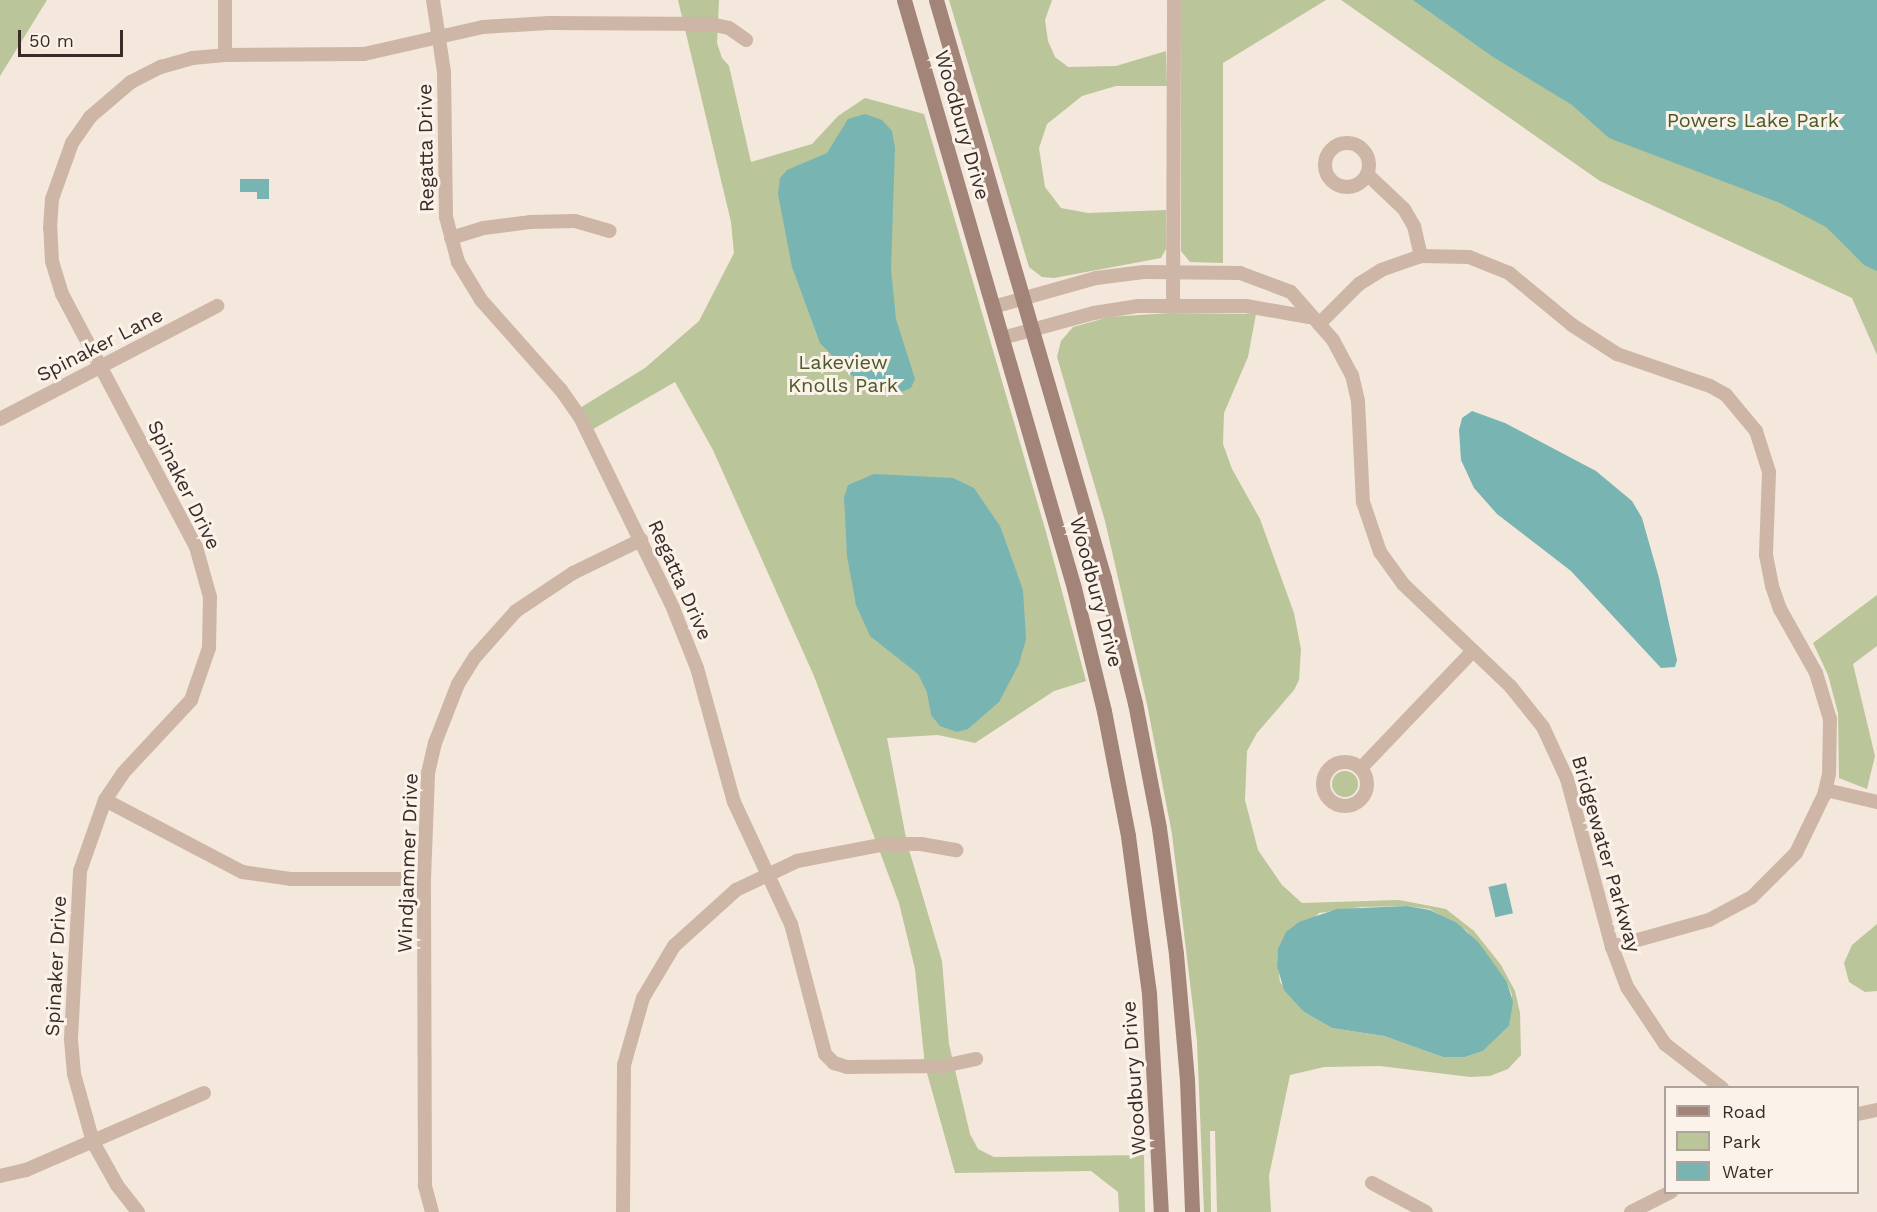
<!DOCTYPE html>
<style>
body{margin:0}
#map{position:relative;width:1877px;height:1212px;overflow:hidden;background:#f4e7dc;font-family:"Work Sans",sans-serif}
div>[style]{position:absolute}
.green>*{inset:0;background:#bac59a}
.round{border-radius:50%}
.water>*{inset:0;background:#78b4b2;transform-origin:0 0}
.minor>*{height:14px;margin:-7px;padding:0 7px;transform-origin:7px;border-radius:7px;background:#ceb6a7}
.minor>.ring{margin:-7px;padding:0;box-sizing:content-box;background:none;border:14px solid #ceb6a7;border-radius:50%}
.secondary>*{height:15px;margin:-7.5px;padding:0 7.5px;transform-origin:7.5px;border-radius:7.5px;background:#a28478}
span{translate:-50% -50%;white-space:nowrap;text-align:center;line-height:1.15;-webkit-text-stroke:6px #fbf2e9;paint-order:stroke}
.park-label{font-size:20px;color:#4c5a29}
.street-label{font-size:20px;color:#392c28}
.legend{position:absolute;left:1664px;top:1086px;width:195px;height:108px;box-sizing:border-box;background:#fbf2e9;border:2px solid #ada39c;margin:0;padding:8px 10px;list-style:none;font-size:18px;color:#392c28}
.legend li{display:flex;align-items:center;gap:12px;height:30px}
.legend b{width:30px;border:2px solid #ada39c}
.scale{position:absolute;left:18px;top:30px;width:105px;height:27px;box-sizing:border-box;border:3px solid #392c28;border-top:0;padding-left:8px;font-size:18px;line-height:21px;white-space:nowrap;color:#392c28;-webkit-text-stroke:4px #fbf2e9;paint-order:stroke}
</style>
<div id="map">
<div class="green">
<div style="clip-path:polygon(0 0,47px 0,0 76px)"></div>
<div style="clip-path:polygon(678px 0,719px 0,717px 43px,722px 58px,729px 66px,751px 162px,812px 144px,838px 116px,865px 98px,924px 114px,1046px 532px,1086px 681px,1054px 691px,975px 743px,938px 735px,887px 738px,907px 843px,942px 961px,949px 1044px,970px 1134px,978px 1149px,994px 1157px,1144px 1155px,1145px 1212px,1119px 1212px,1118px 1192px,1091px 1171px,955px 1173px,925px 1066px,915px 969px,899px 903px,814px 676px,713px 450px,675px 382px,588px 432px,575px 411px,645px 368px,699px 321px,734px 253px,731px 222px)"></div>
<div style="clip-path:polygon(949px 0,1052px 0,1045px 20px,1048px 41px,1055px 57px,1068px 67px,1116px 66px,1166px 51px,1167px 86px,1116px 86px,1082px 96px,1047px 124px,1039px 148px,1045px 187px,1061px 208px,1088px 213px,1166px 210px,1166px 249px,1161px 258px,1054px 278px,1042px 277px,1029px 267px)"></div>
<div style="clip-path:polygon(1181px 0,1326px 0,1223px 63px,1223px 263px,1190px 262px,1181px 251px)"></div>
<div style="clip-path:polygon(1341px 0,1877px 0,1877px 355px,1852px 298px,1600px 181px)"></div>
<div style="clip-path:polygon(evenodd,1169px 313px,1256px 314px,1248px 357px,1224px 413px,1223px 444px,1232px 469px,1260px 519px,1294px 613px,1301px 649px,1299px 680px,1294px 690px,1257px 733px,1247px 751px,1245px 800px,1258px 850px,1282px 885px,1302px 903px,1399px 900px,1446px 909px,1474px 931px,1501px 965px,1515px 991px,1520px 1013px,1521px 1055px,1508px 1069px,1490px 1076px,1470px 1077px,1380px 1066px,1324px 1067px,1290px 1075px,1269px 1176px,1271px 1212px,1217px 1212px,1215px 1131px,1210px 1131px,1211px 1212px,1204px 1212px,1197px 1041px,1172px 834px,1147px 704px,1105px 521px,1057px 357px,1061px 341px,1073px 327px,1109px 317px,1169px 313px,1407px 906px,1430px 909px,1467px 931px,1507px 982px,1512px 995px,1509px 1026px,1483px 1051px,1465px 1057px,1443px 1057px,1384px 1036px,1332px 1028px,1304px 1012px,1280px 982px,1277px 958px,1319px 913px,1361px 907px,1407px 906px)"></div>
<div style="clip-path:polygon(1877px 595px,1877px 646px,1853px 664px,1875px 756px,1867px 789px,1839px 778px,1838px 713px,1828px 675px,1813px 643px)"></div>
<div class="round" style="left:1332px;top:771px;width:26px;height:26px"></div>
<div style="clip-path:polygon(1877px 924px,1877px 991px,1865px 992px,1849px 982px,1844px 963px,1852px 945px)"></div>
</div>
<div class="water">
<div style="clip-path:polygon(1413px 0,1877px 0,1877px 271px,1864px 265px,1826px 227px,1780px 203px,1609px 138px,1572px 105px,1493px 57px)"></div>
<div style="clip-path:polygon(865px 114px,882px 120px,892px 131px,895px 148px,891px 270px,896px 319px,915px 379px,911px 388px,901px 392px,880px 392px,859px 383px,820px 343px,792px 267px,778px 194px,780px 178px,787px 170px,827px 153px,848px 119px)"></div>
<div style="clip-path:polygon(240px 179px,269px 179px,269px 199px,257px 199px,257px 192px,240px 192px)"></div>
<div style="clip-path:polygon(1472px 411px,1505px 423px,1596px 471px,1632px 501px,1642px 518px,1659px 578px,1677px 660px,1675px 667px,1661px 668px,1571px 571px,1497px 514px,1474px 488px,1461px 460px,1459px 430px,1462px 418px)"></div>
<div style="clip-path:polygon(874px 474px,953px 478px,974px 488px,1000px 526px,1023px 590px,1026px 639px,1019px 664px,999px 702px,968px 729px,957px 732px,940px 726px,931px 715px,927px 692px,918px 674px,870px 636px,856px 605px,847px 556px,844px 497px,848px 485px)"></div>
<div style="left:1506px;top:883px;width:31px;height:18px;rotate:77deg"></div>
<div style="clip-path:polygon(1407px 906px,1430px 910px,1457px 923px,1479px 943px,1507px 982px,1513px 1002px,1509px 1026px,1483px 1051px,1465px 1057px,1443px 1057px,1384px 1036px,1332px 1028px,1304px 1012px,1284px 990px,1277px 966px,1278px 949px,1286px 932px,1299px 922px,1337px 909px)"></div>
</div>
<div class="minor">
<div style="left:433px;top:0;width:73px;rotate:81.3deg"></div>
<div style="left:444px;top:72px;width:145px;rotate:89.2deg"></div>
<div style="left:446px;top:217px;width:47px;rotate:75.1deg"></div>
<div style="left:458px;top:262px;width:44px;rotate:58.8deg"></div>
<div style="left:481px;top:300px;width:120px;rotate:48.4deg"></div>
<div style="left:561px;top:390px;width:35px;rotate:55deg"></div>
<div style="left:581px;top:419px;width:210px;rotate:64deg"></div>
<div style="left:673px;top:608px;width:65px;rotate:68.2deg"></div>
<div style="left:697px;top:668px;width:139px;rotate:74.6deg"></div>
<div style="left:734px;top:802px;width:135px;rotate:65deg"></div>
<div style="left:791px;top:924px;width:134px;rotate:75.3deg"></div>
<div style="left:825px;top:1054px;width:13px;rotate:45deg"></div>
<div style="left:834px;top:1063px;width:14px;rotate:17deg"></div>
<div style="left:847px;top:1067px;width:96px;rotate:-0.6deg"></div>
<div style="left:943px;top:1066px;width:34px;rotate:-12deg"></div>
<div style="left:225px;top:55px;width:55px;rotate:-90deg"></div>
<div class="ring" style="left:1325px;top:143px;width:30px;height:30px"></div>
<div style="left:1367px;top:174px;width:51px;rotate:43.4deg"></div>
<div style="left:1404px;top:209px;width:20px;rotate:60deg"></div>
<div style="left:1414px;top:226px;width:31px;rotate:77deg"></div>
<div style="left:451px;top:238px;width:34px;rotate:-17deg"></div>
<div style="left:484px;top:228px;width:46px;rotate:-7.4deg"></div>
<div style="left:530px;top:222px;width:45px;rotate:-1.3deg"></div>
<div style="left:575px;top:221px;width:36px;rotate:16deg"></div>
<div style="left:1173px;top:305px;width:305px;rotate:-89.8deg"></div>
<div style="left:993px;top:307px;width:107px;rotate:-15.7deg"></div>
<div style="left:1096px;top:278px;width:48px;rotate:-7.1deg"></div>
<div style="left:1144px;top:272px;width:96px;rotate:0.6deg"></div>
<div style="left:1240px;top:273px;width:54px;rotate:20.4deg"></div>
<div style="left:1291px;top:292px;width:64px;rotate:48.8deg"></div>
<div style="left:1333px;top:340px;width:40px;rotate:62deg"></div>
<div style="left:1352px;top:375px;width:27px;rotate:77deg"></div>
<div style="left:1358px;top:401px;width:101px;rotate:87.2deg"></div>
<div style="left:1363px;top:502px;width:53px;rotate:71.2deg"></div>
<div style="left:1380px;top:552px;width:39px;rotate:54deg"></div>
<div style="left:1403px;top:584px;width:149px;rotate:43.6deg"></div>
<div style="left:1511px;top:687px;width:51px;rotate:51.3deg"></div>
<div style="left:1543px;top:727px;width:57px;rotate:65.2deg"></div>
<div style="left:1567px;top:779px;width:174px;rotate:75deg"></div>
<div style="left:1612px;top:947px;width:43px;rotate:69.4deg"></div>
<div style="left:1627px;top:987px;width:69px;rotate:56.3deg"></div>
<div style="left:1665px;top:1044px;width:72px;rotate:37.7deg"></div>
<div style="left:1319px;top:324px;width:57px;rotate:-45deg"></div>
<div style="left:1359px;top:284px;width:26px;rotate:-32deg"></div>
<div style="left:1381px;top:270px;width:42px;rotate:-19.3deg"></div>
<div style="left:1421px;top:256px;width:48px;rotate:1.2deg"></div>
<div style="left:1469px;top:257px;width:43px;rotate:21.8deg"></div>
<div style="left:1509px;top:273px;width:82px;rotate:39.5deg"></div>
<div style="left:1572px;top:325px;width:54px;rotate:32.8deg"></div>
<div style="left:1617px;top:354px;width:98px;rotate:19deg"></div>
<div style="left:1710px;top:386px;width:18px;rotate:29deg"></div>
<div style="left:1726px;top:395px;width:47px;rotate:50.2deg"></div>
<div style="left:1756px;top:431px;width:43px;rotate:72.4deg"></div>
<div style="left:1769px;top:472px;width:83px;rotate:92.1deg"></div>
<div style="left:1766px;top:555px;width:32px;rotate:79deg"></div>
<div style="left:1772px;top:586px;width:24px;rotate:71deg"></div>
<div style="left:1780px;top:609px;width:73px;rotate:60.6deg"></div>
<div style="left:1816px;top:673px;width:48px;rotate:73.1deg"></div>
<div style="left:1830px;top:719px;width:55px;rotate:91deg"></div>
<div style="left:1829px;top:774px;width:22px;rotate:103deg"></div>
<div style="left:1824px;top:795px;width:64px;rotate:115.8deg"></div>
<div style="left:1796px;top:853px;width:62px;rotate:135deg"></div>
<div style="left:1752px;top:897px;width:49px;rotate:151.9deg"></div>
<div style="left:1709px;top:920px;width:101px;rotate:164.4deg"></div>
<div style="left:1002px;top:338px;width:95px;rotate:-15.2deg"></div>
<div style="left:1094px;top:313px;width:45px;rotate:-9deg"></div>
<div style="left:1138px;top:306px;width:108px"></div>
<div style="left:1246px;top:306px;width:64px;rotate:9.9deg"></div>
<div style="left:0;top:419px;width:245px;rotate:-27.5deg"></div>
<div class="ring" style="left:1323px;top:762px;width:30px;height:30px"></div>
<div style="left:1361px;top:768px;width:162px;rotate:-46.3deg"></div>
<div style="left:1826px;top:790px;width:52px;rotate:13.2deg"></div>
<div style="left:105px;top:800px;width:155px;rotate:27.7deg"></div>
<div style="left:242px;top:872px;width:49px;rotate:8.1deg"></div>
<div style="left:291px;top:879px;width:133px"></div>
<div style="left:1858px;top:1114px;width:19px;rotate:-12deg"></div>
<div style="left:0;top:1176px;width:27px;rotate:-13deg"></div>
<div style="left:26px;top:1170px;width:194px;rotate:-23.4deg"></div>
<div style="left:1372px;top:1183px;width:61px;rotate:28.2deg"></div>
<div style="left:138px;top:1212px;width:34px;rotate:-128deg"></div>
<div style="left:117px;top:1185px;width:49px;rotate:-119.2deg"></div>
<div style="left:93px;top:1142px;width:71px;rotate:-105.6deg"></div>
<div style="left:74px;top:1074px;width:36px;rotate:-95deg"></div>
<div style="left:71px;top:1038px;width:167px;rotate:-86.9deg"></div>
<div style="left:80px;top:871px;width:75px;rotate:-70.6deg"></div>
<div style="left:105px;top:800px;width:32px;rotate:-56deg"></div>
<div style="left:123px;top:773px;width:100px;rotate:-47deg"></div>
<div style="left:191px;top:700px;width:55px;rotate:-70.9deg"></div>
<div style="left:209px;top:648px;width:51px;rotate:-88.9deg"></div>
<div style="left:210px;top:597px;width:52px;rotate:-105.6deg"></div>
<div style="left:196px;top:547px;width:286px;rotate:-117.9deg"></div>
<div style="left:62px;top:294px;width:34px;rotate:-107deg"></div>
<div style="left:52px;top:261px;width:33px;rotate:-93deg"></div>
<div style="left:50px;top:228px;width:29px;rotate:-86deg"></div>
<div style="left:52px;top:199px;width:59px;rotate:-70.3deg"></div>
<div style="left:72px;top:143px;width:32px;rotate:-55deg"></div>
<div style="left:90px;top:117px;width:54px;rotate:-40.5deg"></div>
<div style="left:131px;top:82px;width:34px;rotate:-27deg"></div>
<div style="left:161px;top:67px;width:32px;rotate:-16deg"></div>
<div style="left:192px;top:58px;width:33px;rotate:-5deg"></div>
<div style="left:225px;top:55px;width:139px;rotate:-0.4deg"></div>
<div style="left:364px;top:54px;width:122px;rotate:-12.8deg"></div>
<div style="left:483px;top:27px;width:66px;rotate:-3.5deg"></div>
<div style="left:549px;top:23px;width:161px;rotate:0.4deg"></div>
<div style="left:710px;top:24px;width:19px;rotate:12deg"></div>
<div style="left:729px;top:28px;width:21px;rotate:35deg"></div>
<div style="left:432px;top:1212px;width:28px;rotate:-105deg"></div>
<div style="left:425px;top:1185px;width:306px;rotate:-90.2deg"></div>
<div style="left:424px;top:879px;width:106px;rotate:-87.8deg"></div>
<div style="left:428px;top:773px;width:31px;rotate:-77deg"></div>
<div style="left:435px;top:743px;width:63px;rotate:-68.7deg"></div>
<div style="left:458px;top:684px;width:32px;rotate:-58deg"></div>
<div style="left:475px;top:657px;width:62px;rotate:-48.3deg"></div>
<div style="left:516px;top:611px;width:69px;rotate:-33.7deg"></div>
<div style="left:573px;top:573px;width:76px;rotate:-25.9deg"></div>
<div style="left:623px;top:1212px;width:147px;rotate:-89.6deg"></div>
<div style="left:624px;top:1065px;width:70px;rotate:-74.2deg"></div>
<div style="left:643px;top:998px;width:61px;rotate:-59.2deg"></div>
<div style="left:674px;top:946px;width:84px;rotate:-42.1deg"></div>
<div style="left:736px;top:890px;width:68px;rotate:-25.4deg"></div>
<div style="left:797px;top:861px;width:91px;rotate:-10.8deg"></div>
<div style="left:886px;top:844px;width:35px"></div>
<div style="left:921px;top:844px;width:36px;rotate:10deg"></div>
<div style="left:1631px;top:1212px;width:45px;rotate:-26.6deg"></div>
</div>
<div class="secondary">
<div style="left:904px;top:0;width:612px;rotate:73.87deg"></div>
<div style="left:1074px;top:588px;width:127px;rotate:76.3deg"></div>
<div style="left:1104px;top:711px;width:127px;rotate:79.1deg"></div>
<div style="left:1128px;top:836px;width:158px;rotate:82.4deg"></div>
<div style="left:1149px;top:993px;width:219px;rotate:86.9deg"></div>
<div style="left:936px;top:0;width:602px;rotate:73.79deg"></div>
<div style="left:1104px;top:578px;width:129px;rotate:76.1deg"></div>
<div style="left:1135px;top:703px;width:127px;rotate:79.1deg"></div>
<div style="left:1159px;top:828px;width:127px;rotate:82.3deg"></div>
<div style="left:1176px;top:954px;width:126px;rotate:85deg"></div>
<div style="left:1187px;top:1080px;width:132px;rotate:87.8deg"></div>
</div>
<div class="park-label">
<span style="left:1753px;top:120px">Powers Lake Park</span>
<span style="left:843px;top:374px">Lakeview<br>Knolls Park</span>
</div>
<div class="street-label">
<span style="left:962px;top:125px;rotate:74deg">Woodbury Drive</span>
<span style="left:426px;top:148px;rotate:-91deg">Regatta Drive</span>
<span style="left:100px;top:345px;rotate:-27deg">Spinaker Lane</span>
<span style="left:184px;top:485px;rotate:64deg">Spinaker Drive</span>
<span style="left:680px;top:580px;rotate:66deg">Regatta Drive</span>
<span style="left:1096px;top:592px;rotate:75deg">Woodbury Drive</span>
<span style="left:1606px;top:854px;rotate:74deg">Bridgewater Parkway</span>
<span style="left:408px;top:863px;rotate:-88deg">Windjammer Drive</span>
<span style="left:56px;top:966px;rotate:-87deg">Spinaker Drive</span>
<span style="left:1134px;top:1078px;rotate:-94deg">Woodbury Drive</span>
</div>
<ul class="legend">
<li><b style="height:8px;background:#a28478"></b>Road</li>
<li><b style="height:16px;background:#bac59a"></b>Park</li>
<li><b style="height:16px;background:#78b4b2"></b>Water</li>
</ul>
<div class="scale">50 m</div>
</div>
